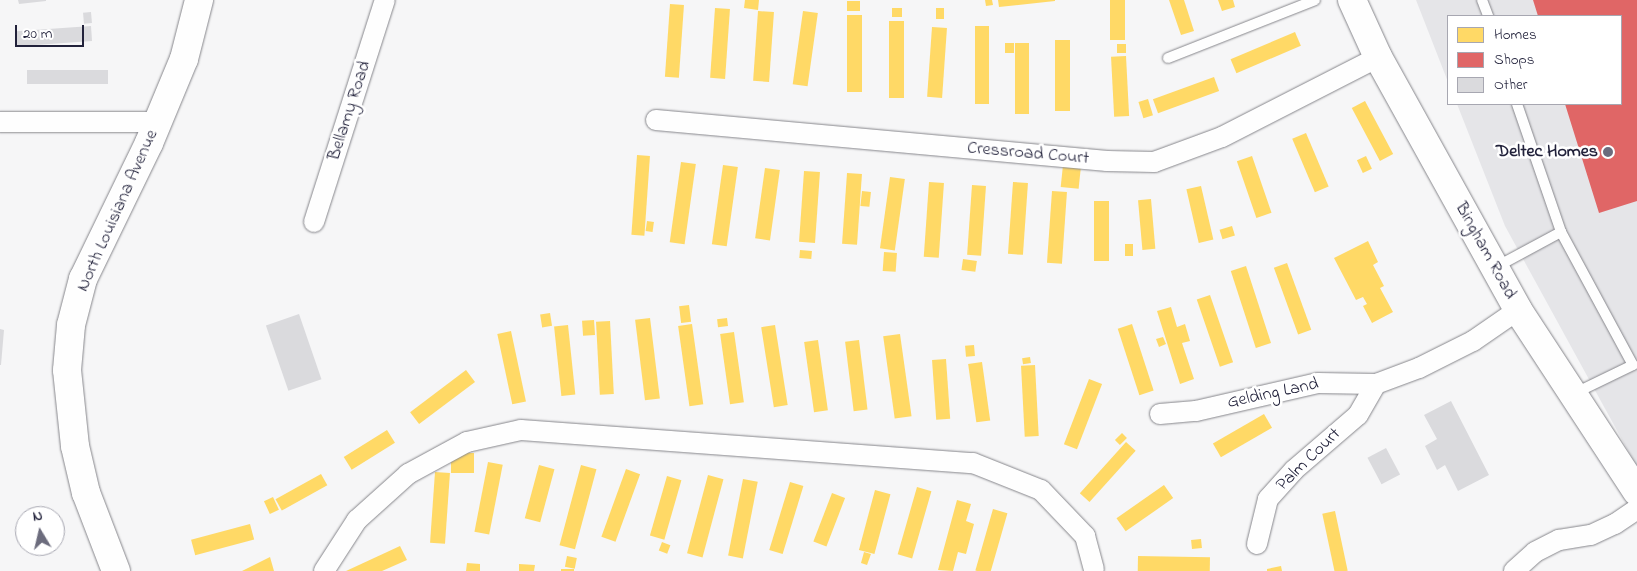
<!DOCTYPE html>
<style>
body{margin:0}
#map{position:relative;width:1637px;height:571px;overflow:hidden;background:#f6f6f7;font-family:"Indie Flower",sans-serif}
div>[style]{position:absolute}
.built>*{inset:0;background:#e5e5e8}
.homes>*{inset:0;background:#ffd966;transform-origin:0 0}
.shops>*{inset:0;background:#e06666}
.building>*{inset:0;background:#dadadd;transform-origin:0 0}
.roads{filter:drop-shadow(0 0 1px #86868b) drop-shadow(0 0 1px #86868b)}
.lane>*{height:10px;margin:-5px;padding:0 5px;transform-origin:5px;border-radius:5px;background:#fefefe}
.street>*{height:20px;margin:-10px;padding:0 10px;transform-origin:10px;border-radius:10px;background:#fefefe}
.secondary>*{height:28px;margin:-14px;padding:0 14px;transform-origin:14px;border-radius:14px;background:#fefefe}
.dots>*{width:14px;height:14px;translate:-50% -50%;box-sizing:border-box;border:2px solid #fff;border-radius:50%}
span{translate:-50% -50%;white-space:nowrap;text-align:center;line-height:1.15;-webkit-text-stroke:5px #fff;paint-order:stroke}
.street-label{font-size:18px;color:#22223b}
.poi-label{font-size:18px;color:#22223b;font-weight:700}
.right{translate:-100% -50%;text-align:right}
.legend{position:absolute;left:1447px;top:15px;width:175px;height:90px;box-sizing:border-box;background:#fff;border:1px solid #a7a7b1;margin:0;padding:6px 9px;list-style:none;font-size:15px;color:#22223b}
.legend li{display:flex;align-items:center;gap:10px;height:25px}
.legend b{width:25px;border:1px solid #a7a7b1}
.north{position:absolute;left:15px;top:506px;width:50px;height:50px;box-sizing:border-box;background:#fff;border:1px solid #a7a7b1;border-radius:50%;rotate:351deg;font-size:14px;font-weight:700;line-height:20px;text-align:center;color:#22223b}
.north::after{content:'';display:block;margin:auto;width:18px;height:22px;background:#6c6c7d;clip-path:polygon(50% 0,100% 100%,50% 72%,0 100%)}
.scale{position:absolute;left:15px;top:25px;width:69px;height:22px;box-sizing:border-box;border:2px solid #22223b;border-top:0;padding-left:6px;font-size:15px;line-height:18px;white-space:nowrap;color:#22223b;-webkit-text-stroke:4px #fff;paint-order:stroke}
</style>
<div id="map">
<div class="built">
<div style="clip-path:polygon(1416px 0,1637px 0,1637px 467px,1505px 226px,1457px 104px,1621px 104px,1621px 16px,1448px 16px,1448px 82px)"></div>
</div>
<div class="homes">
<div style="clip-path:polygon(745px 0,759px 0,758px 10px,744px 8px)"></div>
<div style="clip-path:polygon(985px 0,992px 0,993px 5px,986px 6px)"></div>
<div style="clip-path:polygon(998px 0,1055px 0,1055px 1px,999px 7px)"></div>
<div style="left:1110px;top:0;width:15px;height:40px"></div>
<div style="clip-path:polygon(1169px 0,1184px 0,1194px 31px,1181px 35px)"></div>
<div style="clip-path:polygon(1218px 0,1233px 0,1235px 7px,1222px 11px)"></div>
<div style="left:847px;top:1px;width:13px;height:10px"></div>
<div style="left:670px;top:4px;width:14px;height:73px;rotate:4deg"></div>
<div style="left:715px;top:8px;width:15px;height:70px;rotate:4deg"></div>
<div style="left:892px;top:8px;width:10px;height:9px"></div>
<div style="left:936px;top:8px;width:8px;height:11px"></div>
<div style="left:758px;top:11px;width:16px;height:70px;rotate:4deg"></div>
<div style="left:803px;top:11px;width:15px;height:74px;rotate:8deg"></div>
<div style="left:847px;top:15px;width:15px;height:77px"></div>
<div style="left:889px;top:21px;width:15px;height:77px"></div>
<div style="left:975px;top:26px;width:14px;height:78px"></div>
<div style="left:932px;top:27px;width:15px;height:70px;rotate:4deg"></div>
<div style="left:1295px;top:32px;width:15px;height:70px;rotate:67deg"></div>
<div style="left:1055px;top:40px;width:15px;height:71px"></div>
<div style="left:1005px;top:43px;width:9px;height:10px"></div>
<div style="left:1015px;top:43px;width:14px;height:71px"></div>
<div style="left:1126px;top:44px;width:9px;height:9px;rotate:90deg"></div>
<div style="left:1126px;top:56px;width:60px;height:15px;rotate:87deg"></div>
<div style="left:1214px;top:77px;width:15px;height:65px;rotate:70deg"></div>
<div style="left:1148px;top:99px;width:17px;height:10px;rotate:73deg"></div>
<div style="left:1365px;top:101px;width:60px;height:15px;rotate:62deg"></div>
<div style="left:1306px;top:133px;width:58px;height:15px;rotate:67deg"></div>
<div style="left:637px;top:155px;width:13px;height:80px;rotate:4deg"></div>
<div style="left:1252px;top:156px;width:60px;height:16px;rotate:71deg"></div>
<div style="left:1366px;top:156px;width:14px;height:10px;rotate:65deg"></div>
<div style="left:681px;top:162px;width:15px;height:81px;rotate:8deg"></div>
<div style="left:723px;top:165px;width:15px;height:80px;rotate:8deg"></div>
<div style="left:1063px;top:165px;width:18px;height:22px;rotate:6deg"></div>
<div style="left:765px;top:168px;width:15px;height:71px;rotate:8deg"></div>
<div style="left:804px;top:171px;width:16px;height:71px;rotate:4deg"></div>
<div style="left:847px;top:173px;width:15px;height:71px;rotate:4deg"></div>
<div style="left:890px;top:177px;width:15px;height:72px;rotate:8deg"></div>
<div style="left:929px;top:182px;width:15px;height:75px;rotate:4deg"></div>
<div style="left:1013px;top:182px;width:15px;height:72px;rotate:4deg"></div>
<div style="left:972px;top:185px;width:14px;height:70px;rotate:4deg"></div>
<div style="left:1201px;top:186px;width:55px;height:15px;rotate:77deg"></div>
<div style="left:862px;top:191px;width:9px;height:15px;rotate:6deg"></div>
<div style="left:1052px;top:191px;width:15px;height:72px;rotate:4deg"></div>
<div style="left:1151px;top:199px;width:50px;height:13px;rotate:85deg"></div>
<div style="left:1094px;top:201px;width:15px;height:60px"></div>
<div style="left:647px;top:221px;width:7px;height:10px;rotate:8deg"></div>
<div style="left:1232px;top:226px;width:10px;height:13px;rotate:73deg"></div>
<div style="clip-path:polygon(1368px 241px,1378px 262px,1373px 265px,1384px 286px,1380px 288px,1393px 312px,1372px 323px,1363px 306px,1367px 304px,1363px 297px,1356px 300px,1334px 258px)"></div>
<div style="left:1125px;top:244px;width:8px;height:12px"></div>
<div style="left:800px;top:250px;width:12px;height:8px;rotate:5deg"></div>
<div style="left:884px;top:252px;width:13px;height:19px;rotate:4deg"></div>
<div style="left:963px;top:259px;width:14px;height:11px;rotate:8deg"></div>
<div style="left:1287px;top:263px;width:71px;height:14px;rotate:70deg"></div>
<div style="left:1246px;top:266px;width:81px;height:16px;rotate:72deg"></div>
<div style="left:1210px;top:295px;width:71px;height:14px;rotate:71deg"></div>
<div style="left:689px;top:305px;width:17px;height:10px;rotate:83deg"></div>
<div style="clip-path:polygon(1171px 307px,1177px 327px,1185px 324px,1190px 341px,1182px 343px,1194px 379px,1180px 384px,1157px 311px)"></div>
<div style="left:550px;top:313px;width:13px;height:10px;rotate:81deg"></div>
<div style="left:650px;top:318px;width:81px;height:15px;rotate:83deg"></div>
<div style="left:727px;top:318px;width:8px;height:10px;rotate:83deg"></div>
<div style="left:594px;top:320px;width:15px;height:12px;rotate:86deg"></div>
<div style="left:610px;top:321px;width:73px;height:14px;rotate:87deg"></div>
<div style="left:692px;top:324px;width:81px;height:14px;rotate:82deg"></div>
<div style="left:1132px;top:324px;width:70px;height:15px;rotate:72deg"></div>
<div style="left:568px;top:325px;width:70px;height:14px;rotate:84deg"></div>
<div style="left:775px;top:325px;width:81px;height:14px;rotate:81deg"></div>
<div style="left:511px;top:331px;width:72px;height:14px;rotate:78deg"></div>
<div style="left:734px;top:332px;width:71px;height:14px;rotate:82deg"></div>
<div style="left:900px;top:334px;width:83px;height:17px;rotate:82deg"></div>
<div style="clip-path:polygon(1163px 337px,1166px 344px,1159px 347px,1156px 339px)"></div>
<div style="left:818px;top:340px;width:71px;height:14px;rotate:82deg"></div>
<div style="left:859px;top:340px;width:70px;height:14px;rotate:83deg"></div>
<div style="left:974px;top:345px;width:11px;height:9px;rotate:85deg"></div>
<div style="left:1030px;top:357px;width:6px;height:8px;rotate:81deg"></div>
<div style="left:946px;top:359px;width:60px;height:14px;rotate:86deg"></div>
<div style="left:982px;top:362px;width:59px;height:14px;rotate:82deg"></div>
<div style="left:1035px;top:365px;width:71px;height:14px;rotate:87deg"></div>
<div style="left:466px;top:370px;width:15px;height:70px;rotate:53deg"></div>
<div style="left:1089px;top:379px;width:14px;height:70px;rotate:21deg"></div>
<div style="left:1264px;top:414px;width:16px;height:59px;rotate:60deg"></div>
<div style="left:387px;top:430px;width:15px;height:51px;rotate:58deg"></div>
<div style="left:1122px;top:433px;width:7px;height:10px;rotate:45deg"></div>
<div style="left:1126px;top:442px;width:13px;height:69px;rotate:42deg"></div>
<div style="left:451px;top:453px;width:23px;height:20px"></div>
<div style="left:488px;top:462px;width:15px;height:71px;rotate:11deg"></div>
<div style="left:539px;top:465px;width:16px;height:55px;rotate:15deg"></div>
<div style="left:581px;top:465px;width:16px;height:83px;rotate:15deg"></div>
<div style="left:626px;top:469px;width:15px;height:72px;rotate:20deg"></div>
<div style="left:435px;top:472px;width:15px;height:71px;rotate:4deg"></div>
<div style="left:321px;top:474px;width:13px;height:52px;rotate:61deg"></div>
<div style="left:708px;top:475px;width:16px;height:81px;rotate:15deg"></div>
<div style="left:667px;top:476px;width:15px;height:62px;rotate:16deg"></div>
<div style="left:743px;top:479px;width:15px;height:78px;rotate:11deg"></div>
<div style="left:790px;top:482px;width:14px;height:71px;rotate:17deg"></div>
<div style="left:1164px;top:485px;width:16px;height:58px;rotate:55deg"></div>
<div style="left:917px;top:487px;width:15px;height:70px;rotate:16deg"></div>
<div style="left:875px;top:490px;width:16px;height:62px;rotate:15deg"></div>
<div style="left:832px;top:493px;width:14px;height:52px;rotate:21deg"></div>
<div style="left:273px;top:497px;width:14px;height:10px;rotate:65deg"></div>
<div style="clip-path:polygon(957px 500px,971px 504px,966px 521px,974px 524px,966px 554px,958px 552px,953px 571px,938px 570px)"></div>
<div style="left:993px;top:509px;width:15px;height:64px;rotate:16deg"></div>
<div style="left:1335px;top:511px;width:61px;height:13px;rotate:78deg"></div>
<div style="left:250px;top:524px;width:16px;height:61px;rotate:75deg"></div>
<div style="left:1201px;top:539px;width:9px;height:10px;rotate:84deg"></div>
<div style="left:662px;top:542px;width:9px;height:9px;rotate:21deg"></div>
<div style="clip-path:polygon(400px 546px,407px 560px,382px 571px,346px 571px)"></div>
<div style="clip-path:polygon(864px 552px,871px 554px,867px 565px,861px 563px)"></div>
<div style="left:567px;top:556px;width:10px;height:11px;rotate:11deg"></div>
<div style="left:1138px;top:556px;width:72px;height:15px;rotate:1deg"></div>
<div style="clip-path:polygon(270px 557px,274px 571px,242px 571px)"></div>
<div style="clip-path:polygon(467px 563px,480px 564px,480px 571px,466px 571px)"></div>
<div style="clip-path:polygon(519px 564px,535px 565px,534px 571px,519px 571px)"></div>
<div style="clip-path:polygon(1281px 566px,1282px 571px,1267px 571px,1267px 569px)"></div>
<div style="left:561px;top:569px;width:13px;height:2px"></div>
</div>
<div class="shops">
<div style="clip-path:polygon(1533px 0,1637px 0,1637px 201px,1599px 213px,1565px 104px,1621px 104px,1621px 16px,1538px 16px)"></div>
</div>
<div class="building">
<div style="clip-path:polygon(18px 0,46px 0,46px 1px,19px 4px)"></div>
<div style="left:91px;top:12px;width:11px;height:8px;rotate:85deg"></div>
<div style="left:91px;top:26px;width:15px;height:75px;rotate:86deg"></div>
<div style="left:108px;top:70px;width:14px;height:81px;rotate:90deg"></div>
<div style="left:299px;top:314px;width:69px;height:35px;rotate:71deg"></div>
<div style="clip-path:polygon(0 329px,4px 330px,1px 365px,0 365px)"></div>
<div style="clip-path:polygon(1451px 401px,1489px 475px,1458px 491px,1445px 465px,1437px 470px,1425px 446px,1437px 439px,1424px 415px)"></div>
<div style="left:1386px;top:448px;width:30px;height:21px;rotate:62deg"></div>
</div>
<div class="roads">
<div class="lane">
<div style="left:1482px;top:0;width:17px;rotate:69deg"></div>
<div style="left:1168px;top:58px;width:158px;rotate:-21.5deg"></div>
<div style="left:1517px;top:104px;width:135px;rotate:71deg"></div>
<div style="left:1496px;top:267px;width:74px;rotate:-28.3deg"></div>
<div style="left:1561px;top:232px;width:151px;rotate:61.6deg"></div>
<div style="left:1633px;top:365px;width:67px;rotate:154.2deg"></div>
</div>
<div class="street">
<div style="left:656px;top:120px;width:453px;rotate:5.2deg"></div>
<div style="left:1107px;top:161px;width:47px;rotate:1.2deg"></div>
<div style="left:1154px;top:162px;width:72px;rotate:-20.2deg"></div>
<div style="left:1222px;top:137px;width:175px;rotate:-27.1deg"></div>
<div style="left:0;top:122px;width:159px"></div>
<div style="left:314px;top:222px;width:233px;rotate:-72.3deg"></div>
<div style="left:1160px;top:414px;width:36px;rotate:-5deg"></div>
<div style="left:1196px;top:411px;width:125px;rotate:-12.9deg"></div>
<div style="left:1318px;top:383px;width:58px;rotate:1deg"></div>
<div style="left:1376px;top:384px;width:46px;rotate:-20.4deg"></div>
<div style="left:1419px;top:368px;width:60px;rotate:-26.6deg"></div>
<div style="left:1473px;top:341px;width:55px;rotate:-34.6deg"></div>
<div style="left:1257px;top:544px;width:46px;rotate:-76.3deg"></div>
<div style="left:1268px;top:499px;width:39px;rotate:-48deg"></div>
<div style="left:1294px;top:470px;width:84px;rotate:-40.7deg"></div>
<div style="left:1358px;top:415px;width:36px;rotate:-60deg"></div>
<div style="left:324px;top:571px;width:61px;rotate:-57.1deg"></div>
<div style="left:357px;top:520px;width:69px;rotate:-42deg"></div>
<div style="left:408px;top:474px;width:67px;rotate:-28.5deg"></div>
<div style="left:467px;top:442px;width:55px;rotate:-12.5deg"></div>
<div style="left:521px;top:430px;width:453px;rotate:4.2deg"></div>
<div style="left:973px;top:463px;width:73px;rotate:21.7deg"></div>
<div style="left:1041px;top:490px;width:64px;rotate:46.3deg"></div>
<div style="left:1085px;top:536px;width:34px;rotate:75deg"></div>
<div style="left:1514px;top:571px;width:28px;rotate:-42deg"></div>
<div style="left:1535px;top:552px;width:27px;rotate:-27deg"></div>
<div style="left:1559px;top:540px;width:32px;rotate:-9deg"></div>
<div style="left:1591px;top:535px;width:26px;rotate:-25deg"></div>
<div style="left:1615px;top:524px;width:27px;rotate:-34deg"></div>
</div>
<div class="secondary">
<div style="left:1352px;top:0;width:63px;rotate:65.5deg"></div>
<div style="left:1378px;top:57px;width:289px;rotate:61deg"></div>
<div style="left:1518px;top:310px;width:217px;rotate:56.8deg"></div>
<div style="left:116px;top:571px;width:84px;rotate:-111deg"></div>
<div style="left:86px;top:493px;width:48px;rotate:-103.2deg"></div>
<div style="left:75px;top:446px;width:76px;rotate:-96deg"></div>
<div style="left:67px;top:370px;width:45px;rotate:-84.9deg"></div>
<div style="left:71px;top:325px;width:48px;rotate:-75.4deg"></div>
<div style="left:83px;top:279px;width:151px;rotate:-64.1deg"></div>
<div style="left:149px;top:143px;width:91px;rotate:-67.4deg"></div>
<div style="left:184px;top:59px;width:61px;rotate:-75.7deg"></div>
</div>
</div>
<div class="dots">
<div style="left:1608px;top:152px;background:#6c6c7d"></div>
</div>
<div class="street-label">
<span style="left:350px;top:111px;rotate:-72deg">Bellamy Road</span>
<span style="left:1028px;top:154px;rotate:5deg">Cressroad Court</span>
<span style="left:118px;top:211px;rotate:-66deg">North Louisiana Avenue</span>
<span style="left:1485px;top:251px;rotate:61deg">Bingham Road</span>
<span style="left:1273px;top:394px;rotate:-12deg">Gelding Land</span>
<span style="left:1309px;top:460px;rotate:-44deg">Palm Court</span>
</div>
<div class="poi-label">
<span class="right" style="left:1598px;top:152px">Deltec Homes</span>
</div>
<ul class="legend">
<li><b style="height:14px;background:#ffd966"></b>Homes</li>
<li><b style="height:14px;background:#e06666"></b>Shops</li>
<li><b style="height:14px;background:#dadadd"></b>Other</li>
</ul>
<div class="north">N</div>
<div class="scale">20 m</div>
</div>
